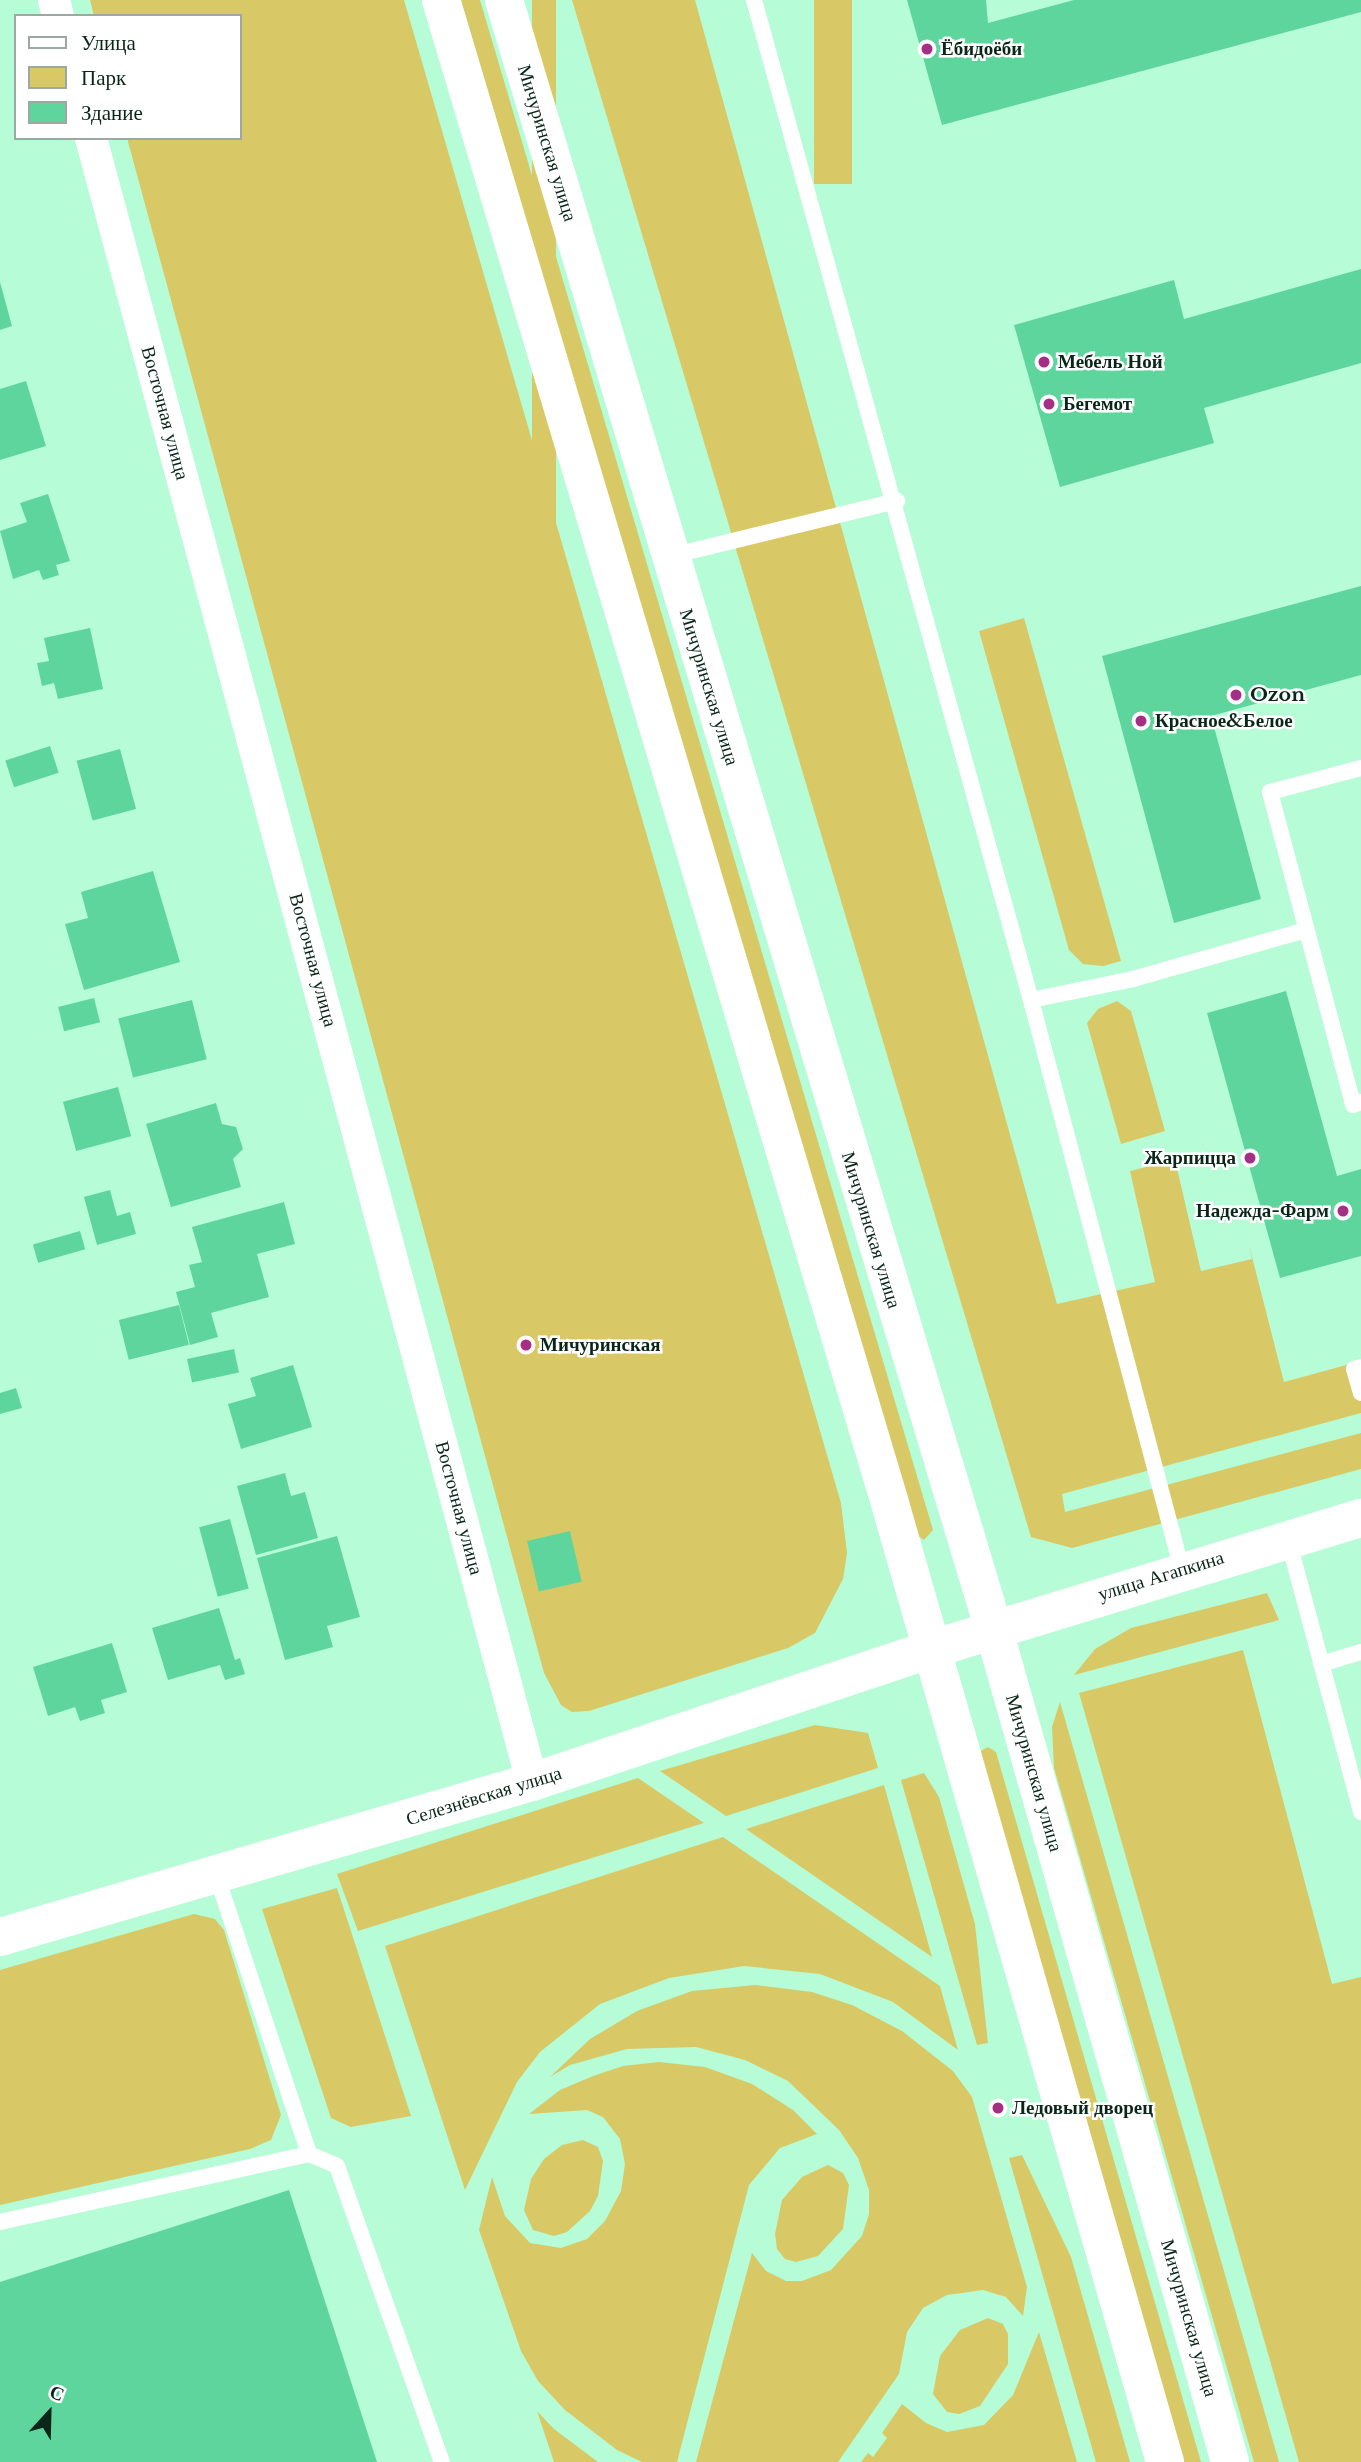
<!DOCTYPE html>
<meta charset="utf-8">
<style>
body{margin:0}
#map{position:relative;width:1361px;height:2462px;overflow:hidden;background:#b6fcd7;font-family:"Libre Baskerville",serif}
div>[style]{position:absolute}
.green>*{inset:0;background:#d8c966;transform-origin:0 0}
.building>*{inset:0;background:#5fd59e;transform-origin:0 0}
.service>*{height:16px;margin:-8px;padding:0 8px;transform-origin:8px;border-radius:8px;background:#fff}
.minor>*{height:32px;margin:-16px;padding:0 16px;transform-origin:16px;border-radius:16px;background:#fff}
.tertiary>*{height:38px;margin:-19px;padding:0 19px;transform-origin:19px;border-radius:19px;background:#fff}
.secondary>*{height:38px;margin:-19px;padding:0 19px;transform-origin:19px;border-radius:19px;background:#fff}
.primary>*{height:38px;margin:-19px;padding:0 19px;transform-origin:19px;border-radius:19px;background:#fff}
.dots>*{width:19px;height:19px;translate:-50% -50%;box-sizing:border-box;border:4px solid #fff;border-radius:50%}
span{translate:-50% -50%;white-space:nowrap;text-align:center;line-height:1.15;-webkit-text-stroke:5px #fff;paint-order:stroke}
.poi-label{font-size:19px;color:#092619;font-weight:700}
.left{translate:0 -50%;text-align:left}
.right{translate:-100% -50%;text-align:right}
.street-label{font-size:19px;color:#092619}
.legend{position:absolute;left:14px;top:14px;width:228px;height:126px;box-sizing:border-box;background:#fff;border:2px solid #9da8a3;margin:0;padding:9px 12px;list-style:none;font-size:21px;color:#092619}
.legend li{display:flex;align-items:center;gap:14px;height:35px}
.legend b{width:35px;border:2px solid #9da8a3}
.north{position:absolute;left:14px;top:2378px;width:70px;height:70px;-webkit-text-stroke:5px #fff;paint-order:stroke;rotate:22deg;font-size:19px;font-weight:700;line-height:28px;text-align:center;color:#092619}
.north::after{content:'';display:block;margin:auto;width:24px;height:32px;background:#092619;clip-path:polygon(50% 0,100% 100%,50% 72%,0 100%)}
</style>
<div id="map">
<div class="green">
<div style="clip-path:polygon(90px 0,404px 0,841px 1503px,847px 1553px,843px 1579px,815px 1633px,788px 1648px,589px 1711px,572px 1712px,561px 1705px,544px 1673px,127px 138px,240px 138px,240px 16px,94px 16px)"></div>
<div style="clip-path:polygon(461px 0,480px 0,933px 1530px,924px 1540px,915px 1534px)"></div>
<div style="left:532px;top:0;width:24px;height:1526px"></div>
<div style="clip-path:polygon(572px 0,695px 0,1057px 1304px,1155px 1282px,1130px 1171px,1175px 1160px,1201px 1271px,1252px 1259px,1249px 1245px,1284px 1382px,1361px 1361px,1361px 1413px,1062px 1494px,1065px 1512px,1361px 1433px,1361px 1469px,1072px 1548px,1031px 1537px)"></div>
<div style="left:814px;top:0;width:38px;height:184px"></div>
<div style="clip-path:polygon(1024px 618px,1121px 961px,1103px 966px,1083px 964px,1069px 950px,979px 631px)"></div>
<div style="clip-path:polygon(1117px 1001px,1131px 1011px,1165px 1131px,1121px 1144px,1087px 1023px,1098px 1009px)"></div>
<div style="clip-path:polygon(1267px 1593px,1279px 1620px,1074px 1675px,1095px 1649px,1131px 1628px)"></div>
<div style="clip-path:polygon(1243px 1650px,1332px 1984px,1361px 1977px,1361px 2462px,1299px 2462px,1079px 1693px)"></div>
<div style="clip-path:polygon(1060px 1702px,1279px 2462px,1254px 2462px,1054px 1768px,1052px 1727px)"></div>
<div style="clip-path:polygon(815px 1725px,868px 1733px,878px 1768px,726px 1816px,660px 1771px)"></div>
<div style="clip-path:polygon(988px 1747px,996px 1752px,1201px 2462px,1182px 2462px,979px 1752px)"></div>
<div style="clip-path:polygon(924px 1773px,939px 1797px,975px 1924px,988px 2043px,977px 2045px,901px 1780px)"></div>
<div style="clip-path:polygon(638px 1778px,704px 1823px,358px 1931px,337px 1874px)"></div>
<div style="clip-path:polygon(884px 1785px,932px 1957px,746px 1829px)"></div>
<div style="clip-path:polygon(723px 1837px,940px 1986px,958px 2050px,893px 2002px,820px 1974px,744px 1966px,669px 1978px,600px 2004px,540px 2052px,517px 2082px,465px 2190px,385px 1946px)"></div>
<div style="clip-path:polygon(337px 1888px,411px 2116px,351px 2127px,331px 2118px,262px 1909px)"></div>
<div style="clip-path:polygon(194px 1914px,215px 1919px,224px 1930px,281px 2115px,271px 2140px,250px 2149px,0 2205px,0 1970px)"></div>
<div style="clip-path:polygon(755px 1985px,812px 1992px,852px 2005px,902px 2031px,953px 2071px,972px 2097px,1027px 2287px,1023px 2316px,1006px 2297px,983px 2290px,947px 2295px,923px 2308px,907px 2332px,899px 2374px,838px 2462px,696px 2462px,752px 2253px,766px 2271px,786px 2281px,802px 2281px,831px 2270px,862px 2236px,869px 2214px,869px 2190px,858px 2158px,839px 2130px,788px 2081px,745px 2060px,696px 2047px,627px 2049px,570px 2065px,550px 2077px,590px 2039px,637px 2011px,692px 1991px)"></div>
<div style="clip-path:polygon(659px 2062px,705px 2067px,752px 2084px,793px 2110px,817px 2134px,780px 2148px,749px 2185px,677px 2462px,642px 2462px,617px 2450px,565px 2410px,538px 2381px,521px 2351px,479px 2230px,492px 2177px,505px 2216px,530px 2243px,561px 2248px,587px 2239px,605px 2221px,621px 2191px,625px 2164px,620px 2139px,603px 2117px,587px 2110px,529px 2114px,560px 2090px,593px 2076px,623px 2066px)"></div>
<div style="clip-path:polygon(583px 2140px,598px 2147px,603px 2161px,598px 2196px,590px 2211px,567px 2232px,554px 2236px,533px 2230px,524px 2210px,531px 2179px,544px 2159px,562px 2145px)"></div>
<div style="clip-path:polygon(1022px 2155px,1071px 2257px,1130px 2462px,1096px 2462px,1009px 2158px)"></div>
<div style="clip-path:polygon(828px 2165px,843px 2173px,849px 2185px,843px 2229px,818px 2256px,796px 2262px,785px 2259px,777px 2249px,775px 2234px,782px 2200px,802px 2177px)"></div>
<div style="clip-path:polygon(988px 2318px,1003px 2324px,1008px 2334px,1008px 2364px,980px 2406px,959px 2414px,947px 2412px,933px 2394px,940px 2356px,960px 2330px)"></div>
<div style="clip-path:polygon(1039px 2332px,1077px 2462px,861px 2462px,868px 2453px,873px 2457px,887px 2438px,882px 2433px,902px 2404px,926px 2423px,947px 2432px,984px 2425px,1013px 2395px)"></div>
<div style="clip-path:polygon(537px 2411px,554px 2429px,598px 2462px,554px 2462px)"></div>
</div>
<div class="building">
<div style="clip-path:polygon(907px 0,986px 0,988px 23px,1074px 0,1361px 0,1361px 12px,942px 125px)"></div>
<div style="clip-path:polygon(1361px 269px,1361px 363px,1204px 408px,1214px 443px,1060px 487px,1014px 325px,1174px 280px,1184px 319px)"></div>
<div style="clip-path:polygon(0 282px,12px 326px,0 330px)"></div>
<div style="clip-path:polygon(26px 381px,46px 446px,0 460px,0 389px)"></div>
<div style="clip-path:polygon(48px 494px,70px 561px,56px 565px,59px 575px,43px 580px,39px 570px,13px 579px,0 531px,27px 522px,20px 503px)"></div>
<div style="clip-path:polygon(1361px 586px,1361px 675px,1211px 716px,1261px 899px,1174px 923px,1102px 656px)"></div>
<div style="clip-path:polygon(90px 628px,103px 689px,58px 699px,54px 683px,42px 686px,37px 663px,49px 661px,44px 638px)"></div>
<div style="left:50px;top:746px;width:28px;height:47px;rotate:72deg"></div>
<div style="left:120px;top:749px;width:62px;height:45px;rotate:75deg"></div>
<div style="clip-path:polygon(153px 871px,180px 962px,84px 990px,65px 924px,88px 918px,81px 892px)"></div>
<div style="clip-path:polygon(1286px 991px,1337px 1176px,1361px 1169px,1361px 1256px,1280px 1278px,1207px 1013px)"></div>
<div style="left:94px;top:998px;width:25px;height:37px;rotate:76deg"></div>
<div style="left:192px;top:1000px;width:61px;height:76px;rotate:76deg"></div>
<div style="left:118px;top:1087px;width:51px;height:57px;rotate:75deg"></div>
<div style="clip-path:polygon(216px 1103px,222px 1124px,236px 1127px,243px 1149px,233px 1159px,241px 1187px,171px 1207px,146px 1124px)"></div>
<div style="clip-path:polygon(110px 1190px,117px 1216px,130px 1212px,136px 1234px,97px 1245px,84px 1197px)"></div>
<div style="clip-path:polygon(284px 1202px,295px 1244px,257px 1254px,269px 1297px,211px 1313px,218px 1337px,190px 1345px,176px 1292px,195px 1287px,189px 1265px,202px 1262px,192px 1227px)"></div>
<div style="left:80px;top:1231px;width:19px;height:49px;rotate:74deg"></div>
<div style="left:179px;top:1305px;width:41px;height:62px;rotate:76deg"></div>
<div style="left:234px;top:1349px;width:24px;height:48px;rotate:78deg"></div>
<div style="clip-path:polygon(293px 1365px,312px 1427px,241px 1449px,228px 1404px,256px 1396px,250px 1378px)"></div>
<div style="clip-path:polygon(16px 1388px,22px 1408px,0 1414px,0 1393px)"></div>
<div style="clip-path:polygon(285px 1473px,291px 1496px,305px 1492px,318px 1538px,256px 1555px,237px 1486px)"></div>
<div style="left:230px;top:1519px;width:72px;height:32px;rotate:75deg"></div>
<div style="left:570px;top:1531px;width:52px;height:44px;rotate:77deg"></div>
<div style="clip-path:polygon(337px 1536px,360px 1617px,327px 1626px,333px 1647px,285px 1660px,257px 1558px)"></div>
<div style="clip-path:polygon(219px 1608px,235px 1660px,240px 1658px,245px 1674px,225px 1680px,220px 1665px,168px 1680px,152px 1628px)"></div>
<div style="clip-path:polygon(112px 1643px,127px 1692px,101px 1700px,105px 1713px,80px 1721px,75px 1707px,48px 1716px,33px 1667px)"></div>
<div style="clip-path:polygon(289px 2190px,377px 2462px,0 2462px,0 2282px)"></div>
</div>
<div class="service">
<div style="left:754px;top:0;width:1038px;rotate:74.52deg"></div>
<div style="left:671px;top:556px;width:233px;rotate:-13.7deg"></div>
<div style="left:1361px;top:768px;width:94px;rotate:165.2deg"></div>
<div style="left:1270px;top:792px;width:324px;rotate:75.1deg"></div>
<div style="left:1353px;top:1105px;width:9px;rotate:-21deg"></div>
<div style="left:1361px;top:1367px;width:7px;rotate:164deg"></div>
<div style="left:1354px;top:1369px;width:25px;rotate:74deg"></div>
<div style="left:1288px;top:1539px;width:283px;rotate:75deg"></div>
<div style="left:1182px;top:1570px;width:590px;rotate:-104.84deg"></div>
<div style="left:1031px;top:1000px;width:104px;rotate:-11.6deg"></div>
<div style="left:1133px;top:979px;width:180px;rotate:-15.8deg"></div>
<div style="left:1321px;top:1664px;width:42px;rotate:-16.7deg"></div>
<div style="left:216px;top:1874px;width:295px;rotate:71.6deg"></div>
<div style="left:0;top:2222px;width:316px;rotate:-12.4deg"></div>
<div style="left:309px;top:2154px;width:30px;rotate:23deg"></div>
<div style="left:337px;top:2166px;width:314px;rotate:70.5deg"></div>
</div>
<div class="minor">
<div style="left:54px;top:0;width:16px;rotate:76deg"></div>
<div style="left:91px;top:138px;width:1702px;rotate:74.98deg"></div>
</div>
<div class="tertiary">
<div style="left:0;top:1937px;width:554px;rotate:-16.24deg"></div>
<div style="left:532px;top:1782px;width:422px;rotate:-18.4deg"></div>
</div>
<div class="secondary">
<div style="left:932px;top:1649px;width:449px;rotate:-17deg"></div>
</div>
<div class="primary">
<div style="left:441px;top:0;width:1565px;rotate:73.37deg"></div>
<div style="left:889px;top:1500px;width:1001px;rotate:73.99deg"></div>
<div style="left:504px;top:0;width:1699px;rotate:73.27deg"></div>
<div style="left:993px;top:1627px;width:868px;rotate:74.15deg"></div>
</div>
<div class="dots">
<div style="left:927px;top:49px;background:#a62f86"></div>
<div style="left:1044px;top:362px;background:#a62f86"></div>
<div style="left:1049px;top:404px;background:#a62f86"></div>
<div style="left:1236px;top:695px;background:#a62f86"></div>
<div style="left:1141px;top:721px;background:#a62f86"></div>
<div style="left:1250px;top:1158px;background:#a62f86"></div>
<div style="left:1343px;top:1211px;background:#a62f86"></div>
<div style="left:526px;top:1345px;background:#a62f86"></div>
<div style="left:998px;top:2108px;background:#a62f86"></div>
</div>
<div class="poi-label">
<span class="left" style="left:941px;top:49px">Ёбидоёби</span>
<span class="left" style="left:1058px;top:362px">Мебель Ной</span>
<span class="left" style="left:1063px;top:404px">Бегемот</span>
<span class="left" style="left:1250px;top:695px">Ozon</span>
<span class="left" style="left:1155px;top:721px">Красное&amp;Белое</span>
<span class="right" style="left:1236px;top:1158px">Жарпицца</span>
<span class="right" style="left:1329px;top:1211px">Надежда-Фарм</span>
<span class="left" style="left:540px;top:1345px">Мичуринская</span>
<span class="left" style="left:1012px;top:2108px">Ледовый дворец</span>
</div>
<div class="street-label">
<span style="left:547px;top:143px;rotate:73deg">Мичуринская улица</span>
<span style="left:165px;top:413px;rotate:75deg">Восточная улица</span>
<span style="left:709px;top:687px;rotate:73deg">Мичуринская улица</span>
<span style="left:313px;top:960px;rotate:75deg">Восточная улица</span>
<span style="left:871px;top:1230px;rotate:73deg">Мичуринская улица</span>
<span style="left:459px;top:1508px;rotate:75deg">Восточная улица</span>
<span style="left:1161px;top:1576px;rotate:-17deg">улица Агапкина</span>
<span style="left:1034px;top:1773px;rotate:74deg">Мичуринская улица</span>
<span style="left:484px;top:1796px;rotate:-17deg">Селезнёвская улица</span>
<span style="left:1189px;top:2318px;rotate:74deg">Мичуринская улица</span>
</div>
<ul class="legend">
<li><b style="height:9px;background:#fff"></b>Улица</li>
<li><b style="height:19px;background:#d8c966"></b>Парк</li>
<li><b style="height:19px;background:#5fd59e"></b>Здание</li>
</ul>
<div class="north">С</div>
</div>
